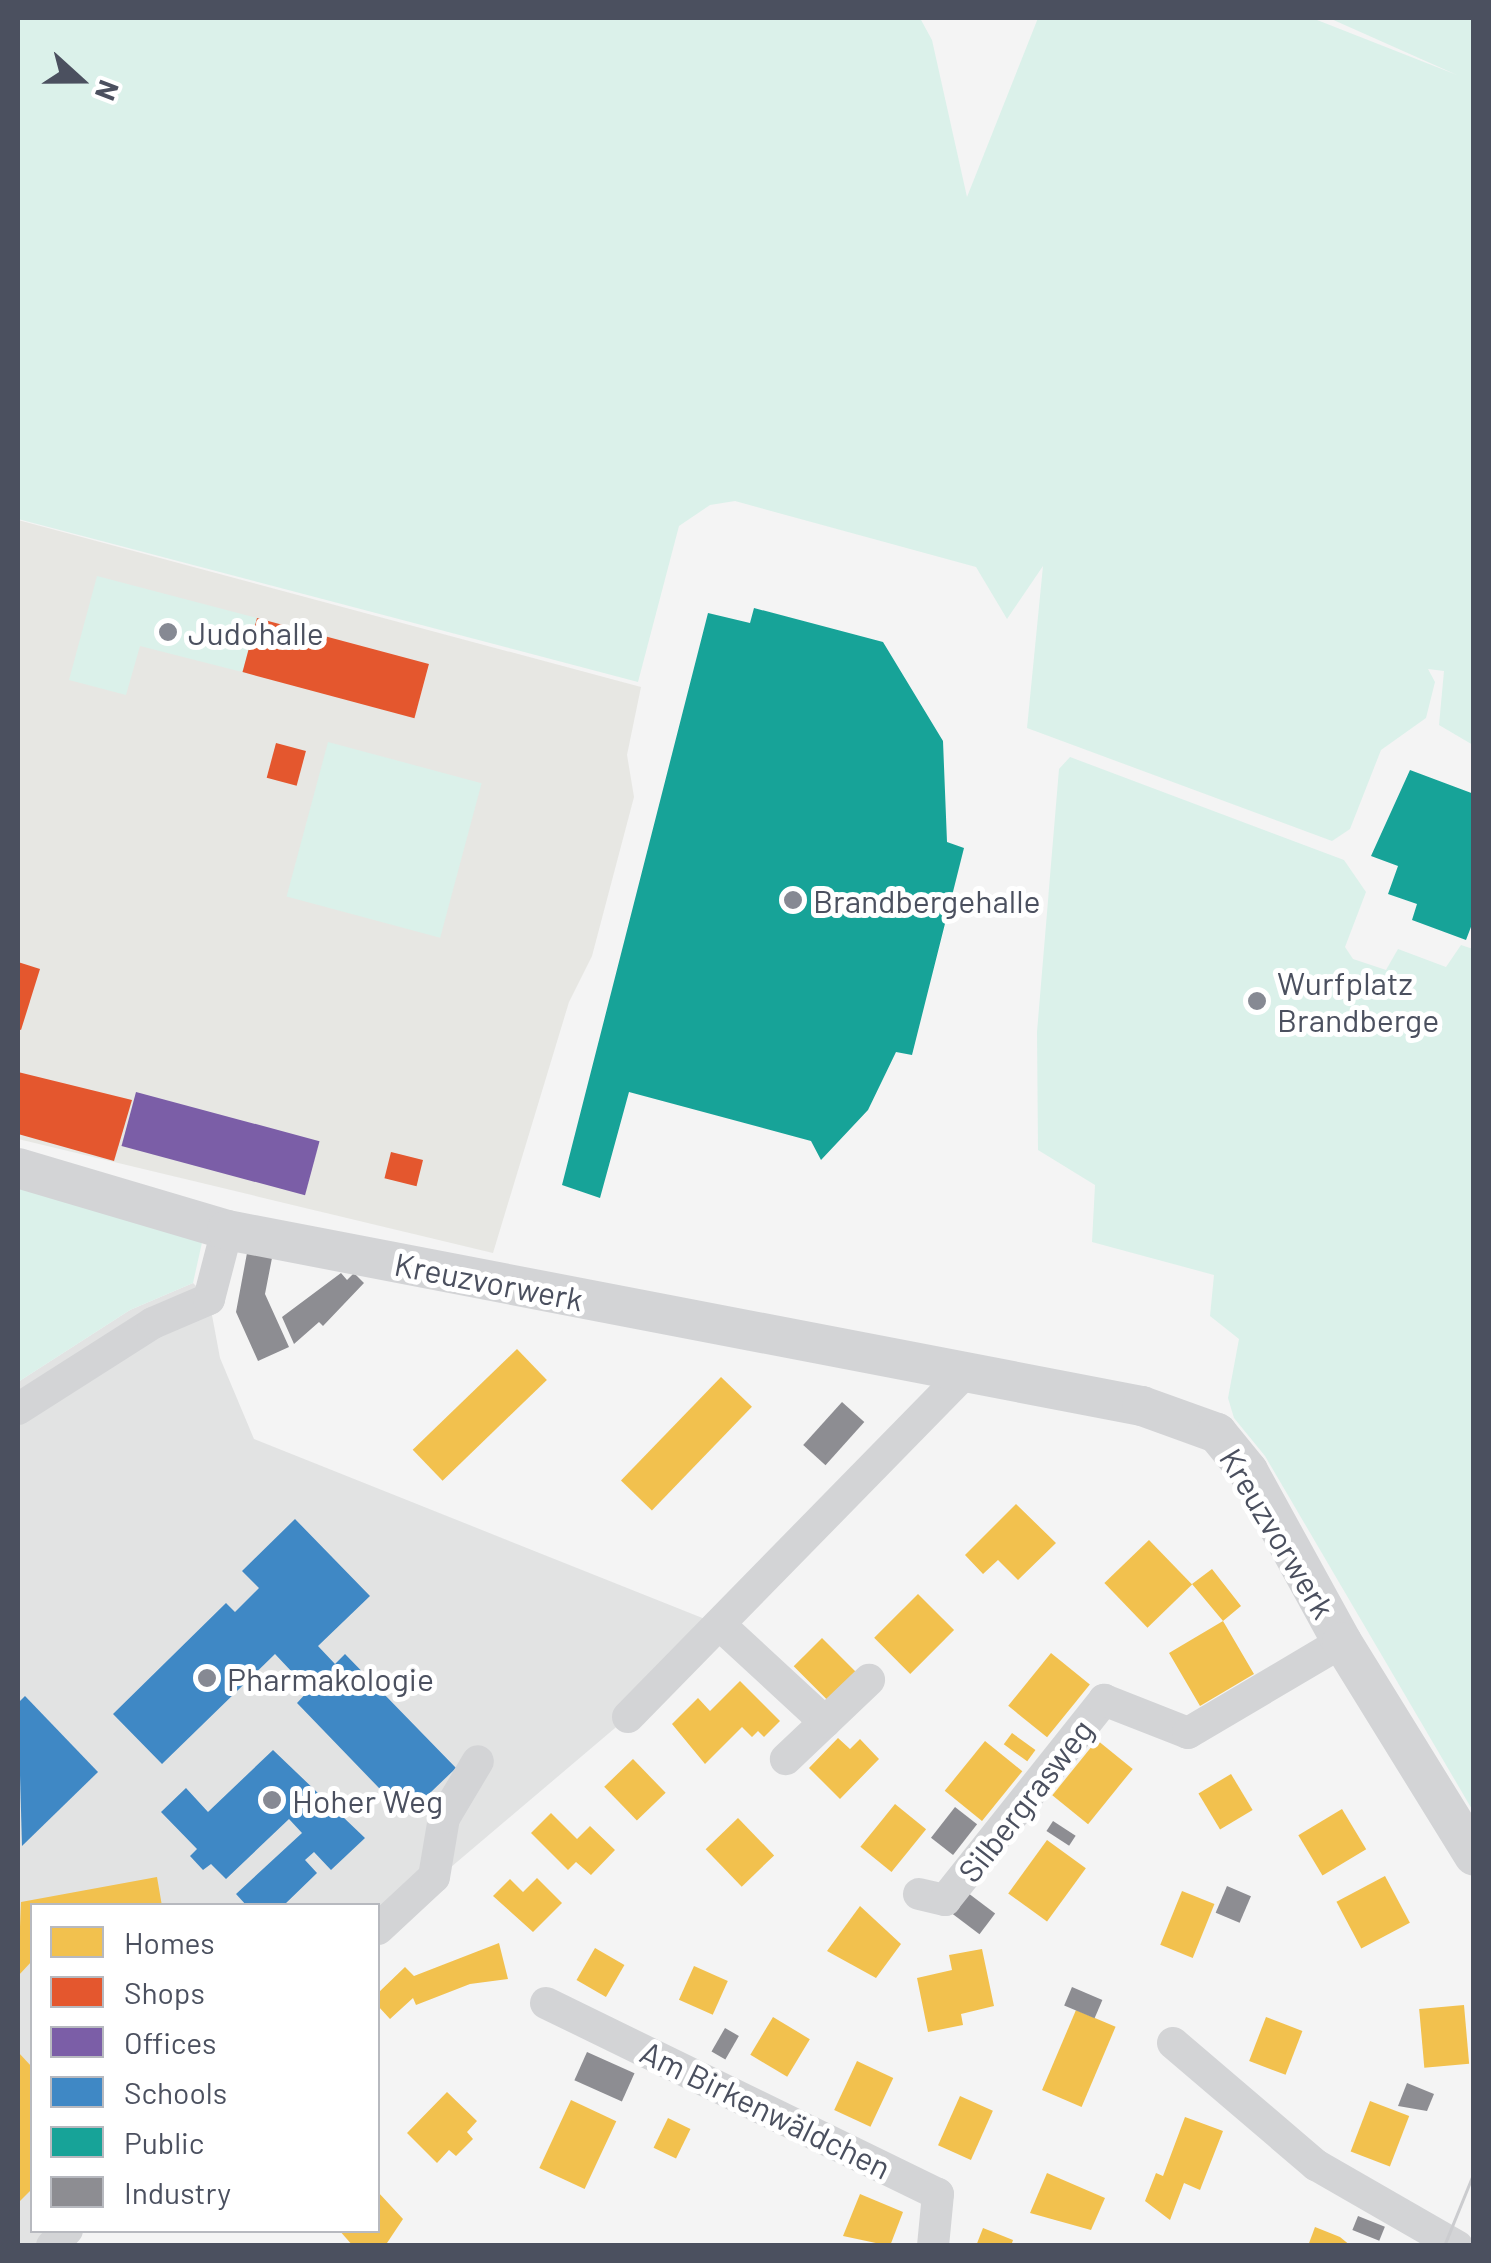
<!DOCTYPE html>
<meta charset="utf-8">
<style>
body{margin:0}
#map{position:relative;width:1491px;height:2263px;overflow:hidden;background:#f4f4f4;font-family:Barlow,sans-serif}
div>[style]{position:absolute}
.commercial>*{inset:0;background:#e7e7e3}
.education>*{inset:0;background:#e2e3e3}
.green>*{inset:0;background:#dbf1ea;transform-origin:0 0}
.homes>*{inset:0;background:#f2c14e;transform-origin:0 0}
.shops>*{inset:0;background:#e4572e;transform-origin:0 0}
.offices>*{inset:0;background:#7b5ea7;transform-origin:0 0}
.schools>*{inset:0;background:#3f88c5}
.public>*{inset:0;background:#17a398}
.industry>*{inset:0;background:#8d8d92;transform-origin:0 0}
.minor>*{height:32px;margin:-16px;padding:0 16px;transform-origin:16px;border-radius:16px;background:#d3d4d6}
.tertiary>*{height:40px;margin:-20px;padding:0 20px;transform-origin:20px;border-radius:20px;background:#d3d4d6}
.tram>*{height:2.5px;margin:-1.25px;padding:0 1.25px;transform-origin:1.25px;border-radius:1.25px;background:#cbcccf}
.dots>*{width:28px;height:28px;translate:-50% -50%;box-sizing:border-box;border:5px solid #fff;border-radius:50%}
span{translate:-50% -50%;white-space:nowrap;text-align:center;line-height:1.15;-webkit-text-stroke:10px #fff;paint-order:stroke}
.poi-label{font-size:32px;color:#4b505f}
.left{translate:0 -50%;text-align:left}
.street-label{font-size:32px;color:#4b505f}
.frame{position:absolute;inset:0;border:20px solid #4b505f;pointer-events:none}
.legend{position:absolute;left:30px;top:1903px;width:350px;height:330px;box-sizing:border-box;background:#fff;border:2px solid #b7b9bf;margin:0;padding:12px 18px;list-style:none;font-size:30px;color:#4b505f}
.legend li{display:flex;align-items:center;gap:20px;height:50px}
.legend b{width:50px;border:2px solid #b7b9bf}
.north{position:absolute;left:30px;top:30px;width:100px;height:100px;-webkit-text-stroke:8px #fff;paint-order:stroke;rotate:111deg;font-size:28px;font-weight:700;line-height:40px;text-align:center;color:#4b505f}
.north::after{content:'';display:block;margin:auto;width:35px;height:45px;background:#4b505f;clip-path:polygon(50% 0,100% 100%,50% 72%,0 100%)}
</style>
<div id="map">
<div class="commercial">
<div style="clip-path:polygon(18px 520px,641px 687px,627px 755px,634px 797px,592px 956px,569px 1002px,493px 1253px,18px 1139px)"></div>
</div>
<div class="education">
<div style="clip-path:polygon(193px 1283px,209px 1299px,220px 1358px,254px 1439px,720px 1625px,628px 1717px,378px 1929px,378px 1906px,32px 1906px,32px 2230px,67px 2231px,52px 2245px,18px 2246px,18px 1382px,130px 1310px)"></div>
</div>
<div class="green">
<div style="clip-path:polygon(18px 18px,920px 18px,932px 40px,967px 197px,1038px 18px,1312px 18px,1457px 75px,1329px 18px,1473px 18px,1473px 745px,1439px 725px,1444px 671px,1428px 669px,1435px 682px,1426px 718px,1381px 750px,1350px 829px,1332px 841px,1027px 728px,1043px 566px,1007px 619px,976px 567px,735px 501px,710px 505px,679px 526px,638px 682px,18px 519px)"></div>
<div style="clip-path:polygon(97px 576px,257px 618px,246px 673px,140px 646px,126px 695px,69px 680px)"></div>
<div style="left:328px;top:742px;width:159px;height:160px;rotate:15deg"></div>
<div style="clip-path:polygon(1070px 757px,1344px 860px,1366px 892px,1345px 947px,1353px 959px,1386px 970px,1398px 949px,1446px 967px,1461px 945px,1473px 949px,1473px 1811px,1265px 1456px,1234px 1418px,1228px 1398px,1239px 1339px,1210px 1316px,1214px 1275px,1092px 1242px,1095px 1185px,1038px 1150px,1037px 1032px,1059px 769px)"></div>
<div style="clip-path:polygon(18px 1177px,205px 1229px,193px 1283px,130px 1310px,18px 1382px)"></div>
</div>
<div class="homes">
<div style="left:517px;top:1349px;width:43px;height:145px;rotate:46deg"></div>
<div style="left:721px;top:1377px;width:43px;height:144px;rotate:44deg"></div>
<div style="clip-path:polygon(1016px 1504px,1056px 1543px,1018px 1580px,998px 1560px,983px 1574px,965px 1555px)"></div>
<div style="left:1149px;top:1540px;width:62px;height:62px;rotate:46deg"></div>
<div style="clip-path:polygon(1212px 1569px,1241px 1606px,1223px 1621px,1254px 1674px,1200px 1706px,1169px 1653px,1223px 1621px,1192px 1584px)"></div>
<div style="left:918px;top:1594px;width:51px;height:62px;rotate:45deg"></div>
<div style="left:822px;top:1638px;width:48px;height:40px;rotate:45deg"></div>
<div style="left:1051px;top:1653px;width:50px;height:68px;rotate:39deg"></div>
<div style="clip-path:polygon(740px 1681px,780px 1721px,764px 1737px,758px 1731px,752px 1737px,742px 1727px,705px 1764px,672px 1724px,698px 1698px,710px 1711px)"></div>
<div style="left:1012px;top:1733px;width:29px;height:14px;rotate:36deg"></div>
<div style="clip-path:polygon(838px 1738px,850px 1749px,860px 1739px,879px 1759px,840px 1799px,809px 1768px)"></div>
<div style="left:1097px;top:1740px;width:46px;height:71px;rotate:39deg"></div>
<div style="left:985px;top:1741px;width:48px;height:64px;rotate:39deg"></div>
<div style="left:633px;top:1759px;width:47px;height:40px;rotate:46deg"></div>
<div style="left:1231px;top:1774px;width:42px;height:38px;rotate:59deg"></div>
<div style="left:895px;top:1804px;width:40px;height:55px;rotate:39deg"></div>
<div style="left:1342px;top:1809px;width:47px;height:51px;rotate:59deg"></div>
<div style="clip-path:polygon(551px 1813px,577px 1839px,590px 1826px,615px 1850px,591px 1875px,576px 1862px,568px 1870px,531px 1833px)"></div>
<div style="left:738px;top:1818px;width:52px;height:45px;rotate:46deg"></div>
<div style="left:1047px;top:1840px;width:48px;height:66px;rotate:36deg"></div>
<div style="left:1385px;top:1876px;width:53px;height:55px;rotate:62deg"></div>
<div style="clip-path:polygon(157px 1877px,162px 1906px,32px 1906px,32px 1961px,18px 1976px,21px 1902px)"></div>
<div style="clip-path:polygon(537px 1878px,562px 1903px,533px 1932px,493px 1896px,510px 1879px,523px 1892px)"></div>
<div style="left:1182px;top:1891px;width:35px;height:58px;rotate:22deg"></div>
<div style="clip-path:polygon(860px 1906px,901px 1944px,876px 1978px,827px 1951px)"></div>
<div style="clip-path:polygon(499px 1943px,508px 1979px,470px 1984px,416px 2005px,413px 1998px,390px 2019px,378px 2006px,378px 1993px,405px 1967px,414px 1976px)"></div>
<div style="left:595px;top:1948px;width:34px;height:37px;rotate:30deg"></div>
<div style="clip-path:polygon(982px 1949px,994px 2006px,961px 2014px,963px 2025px,928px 2032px,917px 1978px,952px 1970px,949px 1955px)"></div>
<div style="left:694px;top:1966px;width:37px;height:37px;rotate:24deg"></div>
<div style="left:1464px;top:2005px;width:59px;height:45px;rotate:85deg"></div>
<div style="left:1076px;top:2010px;width:43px;height:87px;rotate:23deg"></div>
<div style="left:773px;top:2017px;width:43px;height:44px;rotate:31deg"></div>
<div style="left:1266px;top:2017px;width:39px;height:47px;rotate:21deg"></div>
<div style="clip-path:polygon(18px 2052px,32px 2067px,32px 2189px,18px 2203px)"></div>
<div style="left:857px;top:2061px;width:40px;height:54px;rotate:25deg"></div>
<div style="clip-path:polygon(447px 2092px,477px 2121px,467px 2132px,473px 2139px,456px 2156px,449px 2150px,437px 2163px,407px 2133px)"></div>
<div style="left:960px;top:2096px;width:36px;height:54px;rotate:24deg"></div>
<div style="left:571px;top:2100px;width:50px;height:75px;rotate:25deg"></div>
<div style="left:1370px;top:2101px;width:42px;height:54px;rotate:21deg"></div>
<div style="clip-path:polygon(1185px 2117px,1223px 2131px,1200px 2190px,1184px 2183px,1170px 2220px,1145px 2201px,1156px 2173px,1163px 2176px)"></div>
<div style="left:668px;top:2118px;width:25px;height:33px;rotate:26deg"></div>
<div style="clip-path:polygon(1047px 2173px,1105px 2198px,1091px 2230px,1030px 2213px)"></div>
<div style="clip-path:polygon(378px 2192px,403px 2219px,385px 2246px,353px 2246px,339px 2230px,378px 2230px)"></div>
<div style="clip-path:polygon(860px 2194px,903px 2212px,890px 2246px,843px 2236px)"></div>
<div style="clip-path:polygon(1315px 2227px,1340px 2237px,1351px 2246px,1308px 2246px)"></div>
<div style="clip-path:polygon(983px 2228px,1013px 2240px,1011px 2246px,976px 2246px)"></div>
</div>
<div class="shops">
<div style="left:257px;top:618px;width:178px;height:56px;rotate:15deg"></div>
<div style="left:276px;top:743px;width:31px;height:36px;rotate:15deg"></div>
<div style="clip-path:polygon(18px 962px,40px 969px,21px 1030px,18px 1029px)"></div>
<div style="clip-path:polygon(18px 1072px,132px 1100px,114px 1161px,18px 1134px)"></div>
<div style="left:391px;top:1152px;width:33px;height:27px;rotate:14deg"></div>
</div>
<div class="offices">
<div style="left:136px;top:1092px;width:190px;height:56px;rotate:15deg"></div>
</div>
<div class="schools">
<div style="clip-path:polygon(295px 1519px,370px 1596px,318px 1646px,335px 1664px,345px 1654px,456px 1768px,406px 1816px,297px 1703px,309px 1690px,275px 1654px,162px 1764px,113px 1714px,226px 1603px,235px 1612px,259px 1588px,242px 1571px)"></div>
<div style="clip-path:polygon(25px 1696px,98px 1772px,22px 1846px,18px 1703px)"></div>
<div style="clip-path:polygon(273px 1750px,365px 1838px,331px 1870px,314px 1852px,305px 1860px,317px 1873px,283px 1906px,247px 1906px,236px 1894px,302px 1833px,289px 1819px,226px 1879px,211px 1864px,203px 1870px,190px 1856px,197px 1849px,161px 1812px,186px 1788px,208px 1812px)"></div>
</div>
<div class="public">
<div style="clip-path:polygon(754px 608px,883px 642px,943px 741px,947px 842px,964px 848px,912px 1055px,896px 1052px,868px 1110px,821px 1160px,811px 1141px,629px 1092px,600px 1198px,562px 1185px,708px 613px,750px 623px)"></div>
<div style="clip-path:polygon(1410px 770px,1474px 794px,1474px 919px,1466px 940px,1412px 920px,1417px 904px,1388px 894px,1398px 866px,1371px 856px)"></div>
</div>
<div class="industry">
<div style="clip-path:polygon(247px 1253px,272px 1258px,265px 1294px,289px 1347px,258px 1361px,236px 1312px)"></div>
<div style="clip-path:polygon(341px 1273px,347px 1280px,354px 1273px,364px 1283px,323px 1326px,319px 1322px,294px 1344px,282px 1317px)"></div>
<div style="left:842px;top:1402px;width:30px;height:58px;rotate:42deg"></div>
<div style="left:955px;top:1807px;width:28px;height:39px;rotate:38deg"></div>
<div style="left:1053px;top:1821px;width:27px;height:12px;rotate:33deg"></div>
<div style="left:1227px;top:1886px;width:26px;height:29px;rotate:23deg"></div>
<div style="left:968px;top:1893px;width:34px;height:26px;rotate:37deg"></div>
<div style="left:1072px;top:1987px;width:33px;height:20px;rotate:23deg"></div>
<div style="left:725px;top:2028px;width:16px;height:27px;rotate:30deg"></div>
<div style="left:587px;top:2052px;width:52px;height:31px;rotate:24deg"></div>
<div style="clip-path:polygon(1407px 2083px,1434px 2094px,1427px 2111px,1398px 2106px)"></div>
<div style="left:1358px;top:2216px;width:29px;height:15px;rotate:22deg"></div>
</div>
<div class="minor">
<div style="left:18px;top:1409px;width:160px;rotate:-32.5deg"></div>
<div style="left:153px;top:1323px;width:61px;rotate:-23.2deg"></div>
<div style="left:209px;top:1299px;width:71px;rotate:-75.4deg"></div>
<div style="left:720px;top:1625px;width:143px;rotate:42.7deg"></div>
<div style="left:825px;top:1722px;width:54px;rotate:136.5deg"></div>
<div style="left:628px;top:1717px;width:483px;rotate:-45.6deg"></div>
<div style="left:825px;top:1722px;width:61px;rotate:-43.7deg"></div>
<div style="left:919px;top:1894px;width:27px;rotate:13deg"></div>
<div style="left:945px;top:1900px;width:256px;rotate:-51.5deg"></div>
<div style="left:1104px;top:1700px;width:90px;rotate:21.4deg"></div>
<div style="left:1188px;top:1733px;width:179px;rotate:-30.6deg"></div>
<div style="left:378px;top:1929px;width:76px;rotate:-42.9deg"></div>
<div style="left:434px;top:1877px;width:60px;rotate:-80.4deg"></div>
<div style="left:444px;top:1818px;width:66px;rotate:-59.2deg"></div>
<div style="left:546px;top:2003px;width:436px;rotate:26deg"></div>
<div style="left:938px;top:2194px;width:52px;rotate:95.5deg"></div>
<div style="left:1173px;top:2043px;width:188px;rotate:40.5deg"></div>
<div style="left:1316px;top:2165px;width:163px;rotate:29.9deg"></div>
<div style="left:52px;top:2246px;width:22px;rotate:-47deg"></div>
</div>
<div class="tertiary">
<div style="left:18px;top:1168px;width:218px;rotate:16.5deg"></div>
<div style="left:227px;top:1230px;width:932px;rotate:10.89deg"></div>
<div style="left:1142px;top:1406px;width:80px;rotate:19.8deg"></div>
<div style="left:1217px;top:1433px;width:49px;rotate:50.8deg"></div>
<div style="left:1248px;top:1471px;width:195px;rotate:61.2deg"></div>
<div style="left:1342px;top:1642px;width:251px;rotate:58.3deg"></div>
</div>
<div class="tram">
<div style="left:1444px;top:2246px;width:80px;rotate:-67.9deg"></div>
</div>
<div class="dots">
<div style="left:168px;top:632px;background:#868993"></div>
<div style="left:793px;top:900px;background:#868993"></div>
<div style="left:1257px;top:1001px;background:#868993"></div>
<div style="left:207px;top:1678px;background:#868993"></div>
<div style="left:272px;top:1800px;background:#868993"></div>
</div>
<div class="poi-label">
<span class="left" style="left:188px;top:632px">Judohalle</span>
<span class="left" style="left:813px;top:900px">Brandbergehalle</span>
<span class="left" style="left:1277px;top:1001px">Wurfplatz<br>Brandberge</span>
<span class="left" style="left:227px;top:1678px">Pharmakologie</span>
<span class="left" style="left:292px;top:1800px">Hoher Weg</span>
</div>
<div class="street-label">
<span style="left:489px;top:1281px;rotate:11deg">Kreuzvorwerk</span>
<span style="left:1278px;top:1533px;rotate:59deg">Kreuzvorwerk</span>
<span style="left:1025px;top:1800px;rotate:-52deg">Silbergrasweg</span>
<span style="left:766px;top:2109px;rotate:26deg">Am Birkenwäldchen</span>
</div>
<div class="frame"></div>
<ul class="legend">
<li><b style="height:28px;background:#f2c14e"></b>Homes</li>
<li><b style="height:28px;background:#e4572e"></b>Shops</li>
<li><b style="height:28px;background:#7b5ea7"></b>Offices</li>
<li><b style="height:28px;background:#3f88c5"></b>Schools</li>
<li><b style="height:28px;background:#17a398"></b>Public</li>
<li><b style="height:28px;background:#8d8d92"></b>Industry</li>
</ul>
<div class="north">N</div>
</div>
